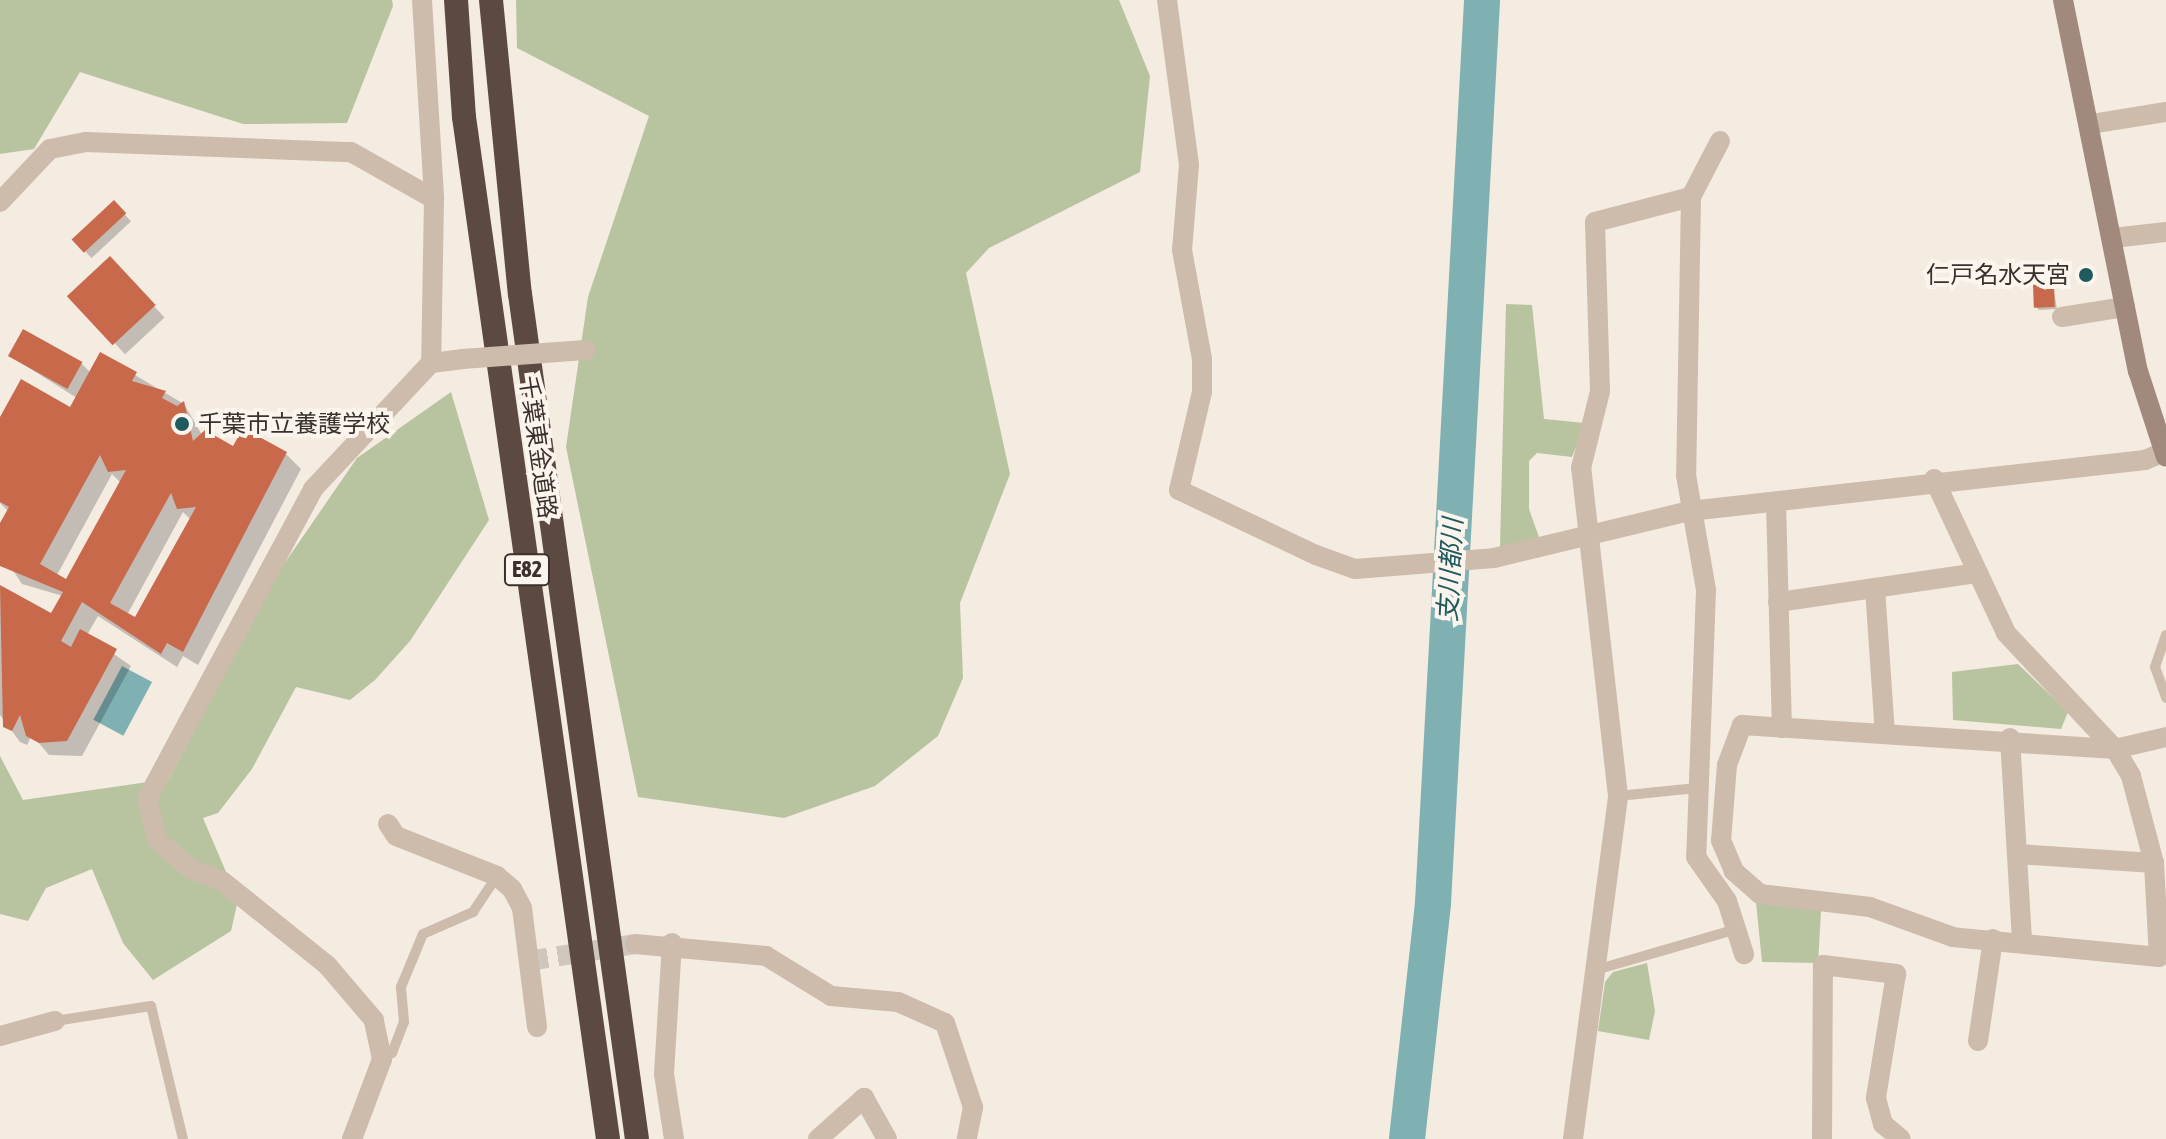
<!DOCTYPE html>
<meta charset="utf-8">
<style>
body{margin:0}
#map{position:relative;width:2166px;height:1139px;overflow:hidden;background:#f4ebe1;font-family:"Asap Condensed","Noto Sans JP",sans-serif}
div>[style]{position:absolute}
.green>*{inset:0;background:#b8c4a0}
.water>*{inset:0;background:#7fb0b2;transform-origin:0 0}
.shadow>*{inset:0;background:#0003;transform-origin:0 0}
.river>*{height:36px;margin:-18px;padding:0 18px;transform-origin:18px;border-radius:18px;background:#7fb0b2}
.building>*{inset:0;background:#c8694b;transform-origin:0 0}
.street-tunnel>*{height:20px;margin-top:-10px;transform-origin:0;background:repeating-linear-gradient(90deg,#cfc6bd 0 20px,transparent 0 30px)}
.lane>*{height:10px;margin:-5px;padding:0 5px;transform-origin:5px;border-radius:5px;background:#cdbbac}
.street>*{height:20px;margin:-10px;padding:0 10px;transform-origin:10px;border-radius:10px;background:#cdbbac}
.secondary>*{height:20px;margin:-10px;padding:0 10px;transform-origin:10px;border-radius:10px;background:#a18a7d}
.highway>*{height:24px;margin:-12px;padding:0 12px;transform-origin:12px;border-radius:12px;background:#5c4a42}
.street-bridge>*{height:20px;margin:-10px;padding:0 10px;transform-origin:10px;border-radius:10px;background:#cdbbac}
.dots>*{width:22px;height:22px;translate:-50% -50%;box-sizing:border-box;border:4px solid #fbf5ee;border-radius:50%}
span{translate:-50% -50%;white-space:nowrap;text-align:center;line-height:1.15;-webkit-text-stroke:8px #fbf5ee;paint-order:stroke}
.shield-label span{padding:2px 6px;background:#fbf5ee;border:2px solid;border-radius:6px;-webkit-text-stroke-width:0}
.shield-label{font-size:22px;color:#3b302b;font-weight:700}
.poi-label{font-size:24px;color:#3b302b}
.right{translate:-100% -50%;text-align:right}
.left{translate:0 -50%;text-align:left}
.street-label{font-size:24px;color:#3b302b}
.water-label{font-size:26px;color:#1f5a5e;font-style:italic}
</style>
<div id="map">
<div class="green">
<div style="clip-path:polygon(0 0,392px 0,393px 6px,347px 123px,243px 124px,80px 72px,34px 149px,0 154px)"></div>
<div style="clip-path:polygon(516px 0,1119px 0,1150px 76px,1140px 172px,989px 248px,966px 273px,1010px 474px,960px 603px,963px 678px,938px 736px,875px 786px,784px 818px,638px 797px,566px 447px,588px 297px,649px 116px,517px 48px)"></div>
<div style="clip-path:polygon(1506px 304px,1532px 305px,1544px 419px,1585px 423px,1572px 457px,1537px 453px,1529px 461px,1529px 509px,1540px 540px,1500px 547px)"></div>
<div style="clip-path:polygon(451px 392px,489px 520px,410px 641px,375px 680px,350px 700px,296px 687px,252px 769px,218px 813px,203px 818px,238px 900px,231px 931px,153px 980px,123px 943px,92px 869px,46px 888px,28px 921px,0 914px,0 756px,23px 800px,169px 779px,273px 580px,357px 458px)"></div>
<div style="clip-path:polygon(2018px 664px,2068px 712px,2061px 729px,1953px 720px,1952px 672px)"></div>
<div style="clip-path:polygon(1756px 902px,1821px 911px,1818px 963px,1762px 962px)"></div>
<div style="clip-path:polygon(1647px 963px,1655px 1011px,1649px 1040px,1598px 1031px,1605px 982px,1613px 972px)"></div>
</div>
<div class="water">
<div style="left:122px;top:666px;width:34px;height:61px;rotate:28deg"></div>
</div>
<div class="shadow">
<div style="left:114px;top:203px;width:25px;height:54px;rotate:47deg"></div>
<div style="left:110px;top:259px;width:80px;height:54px;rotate:47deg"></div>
<div style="clip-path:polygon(2083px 272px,2093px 275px,2093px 282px,2083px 278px)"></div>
<div style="clip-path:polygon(2053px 286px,2057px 309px,2039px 310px,2036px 307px)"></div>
<div style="clip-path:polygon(evenodd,101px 355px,184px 404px,202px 435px,234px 448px,286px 454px,301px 469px,198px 665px,183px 656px,177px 667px,98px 616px,87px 635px,131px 666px,82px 756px,49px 755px,32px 735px,27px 745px,20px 742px,0 715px,0 587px,52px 616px,63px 596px,22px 584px,0 551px,8px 511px,0 503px,0 421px,71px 410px,77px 398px,10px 356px,81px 363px,91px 373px,101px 355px,112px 474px,121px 483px,67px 581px,57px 575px,112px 474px,101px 355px,183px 512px,191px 520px,136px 620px,127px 615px,183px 512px)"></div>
</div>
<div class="river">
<div style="left:1407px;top:1139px;width:237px;rotate:-83.7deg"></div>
<div style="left:1433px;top:903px;width:904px;rotate:-86.89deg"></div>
</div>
<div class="building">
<div style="left:114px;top:200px;width:18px;height:58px;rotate:47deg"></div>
<div style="left:110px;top:256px;width:67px;height:59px;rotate:47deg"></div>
<div style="left:2054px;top:284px;width:23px;height:21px;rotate:88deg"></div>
<div style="left:23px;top:329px;width:68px;height:31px;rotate:29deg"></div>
<div style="clip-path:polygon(evenodd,100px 352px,137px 372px,132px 381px,166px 391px,162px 398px,177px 406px,184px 401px,193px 441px,205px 430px,233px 446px,243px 428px,287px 452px,183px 652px,167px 643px,161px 654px,82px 602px,61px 641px,71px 647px,80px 629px,117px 649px,67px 741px,39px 743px,26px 736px,20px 715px,12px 731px,3px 727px,0 585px,51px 613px,63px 592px,0 566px,0 523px,9px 507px,0 502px,0 417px,21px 379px,70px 407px,100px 352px,100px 455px,108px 472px,126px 470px,66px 579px,40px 564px,100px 455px,100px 352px,171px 493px,177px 509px,196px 507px,135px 617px,110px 603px,171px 493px)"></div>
</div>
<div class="street-tunnel">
<div style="left:528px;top:961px;width:108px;rotate:-9deg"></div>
</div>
<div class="lane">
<div style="left:2166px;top:635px;width:34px;rotate:109deg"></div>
<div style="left:2155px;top:667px;width:33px;rotate:70deg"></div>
<div style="left:1618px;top:796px;width:79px;rotate:-5.8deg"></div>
<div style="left:1599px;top:969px;width:144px;rotate:-16.2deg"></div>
<div style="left:55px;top:1021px;width:97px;rotate:-8.9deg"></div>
<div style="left:151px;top:1006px;width:137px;rotate:76.5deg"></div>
<div style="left:382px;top:1059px;width:12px;rotate:-31deg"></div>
<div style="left:392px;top:1053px;width:33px;rotate:-69deg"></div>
<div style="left:404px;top:1022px;width:35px;rotate:-95deg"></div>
<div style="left:401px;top:987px;width:57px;rotate:-67.5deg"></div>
<div style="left:423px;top:934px;width:55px;rotate:-23.7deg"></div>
<div style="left:473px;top:912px;width:43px;rotate:-56.3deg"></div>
</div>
<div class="street">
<div style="left:422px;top:0;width:199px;rotate:86.5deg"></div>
<div style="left:434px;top:199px;width:164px;rotate:91deg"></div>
<div style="left:1167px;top:0;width:166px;rotate:82.4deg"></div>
<div style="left:1189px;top:165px;width:85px;rotate:94.7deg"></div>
<div style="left:1182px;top:250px;width:111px;rotate:79.6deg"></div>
<div style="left:1202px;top:359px;width:33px;rotate:90deg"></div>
<div style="left:1202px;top:392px;width:101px;rotate:103.2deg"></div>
<div style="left:1179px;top:490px;width:152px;rotate:25.4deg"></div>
<div style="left:1316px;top:555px;width:41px;rotate:19.7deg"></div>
<div style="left:1355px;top:569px;width:139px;rotate:-4.5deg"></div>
<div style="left:1494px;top:558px;width:202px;rotate:-13.5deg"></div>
<div style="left:1690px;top:511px;width:458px;rotate:-6.4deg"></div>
<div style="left:2145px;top:460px;width:21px;rotate:-23deg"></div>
<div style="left:2091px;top:124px;width:76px;rotate:-9.1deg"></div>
<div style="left:1720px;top:141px;width:63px;rotate:117.4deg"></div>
<div style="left:1691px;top:197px;width:278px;rotate:91deg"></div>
<div style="left:1686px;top:475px;width:117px;rotate:80.1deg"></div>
<div style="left:1706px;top:590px;width:267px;rotate:92.1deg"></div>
<div style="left:1696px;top:857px;width:54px;rotate:54.8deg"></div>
<div style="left:1727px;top:901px;width:56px;rotate:72.2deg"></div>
<div style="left:0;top:202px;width:73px;rotate:-46.7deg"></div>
<div style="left:50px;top:149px;width:37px;rotate:-11deg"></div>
<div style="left:86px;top:142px;width:265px;rotate:2.2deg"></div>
<div style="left:351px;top:152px;width:95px;rotate:29.5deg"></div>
<div style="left:2113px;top:238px;width:53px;rotate:-6.5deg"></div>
<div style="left:2062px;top:317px;width:64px;rotate:-9deg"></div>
<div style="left:1934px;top:479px;width:170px;rotate:64.9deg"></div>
<div style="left:2006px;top:633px;width:159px;rotate:46.8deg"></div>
<div style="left:2115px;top:749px;width:31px;rotate:59deg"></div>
<div style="left:2131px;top:776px;width:90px;rotate:75.2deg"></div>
<div style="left:2154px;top:863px;width:94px;rotate:87deg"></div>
<div style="left:2159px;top:957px;width:207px;rotate:-174.5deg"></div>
<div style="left:1953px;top:937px;width:88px;rotate:-160.1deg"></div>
<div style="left:1870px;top:907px;width:111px;rotate:-173.3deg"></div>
<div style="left:1760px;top:894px;width:35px;rotate:-139deg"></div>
<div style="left:1734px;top:871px;width:33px;rotate:-113deg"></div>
<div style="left:1721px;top:841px;width:76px;rotate:-85.5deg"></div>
<div style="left:1727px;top:765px;width:43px;rotate:-69.4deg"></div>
<div style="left:1742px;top:725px;width:374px;rotate:3.7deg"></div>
<div style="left:2115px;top:749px;width:52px;rotate:-13.2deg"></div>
<div style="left:1776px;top:502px;width:226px;rotate:88.5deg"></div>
<div style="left:1875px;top:588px;width:145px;rotate:86.1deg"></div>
<div style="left:1778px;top:602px;width:202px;rotate:-8.3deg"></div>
<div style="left:2010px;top:738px;width:204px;rotate:86.6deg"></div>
<div style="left:388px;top:824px;width:14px;rotate:56deg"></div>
<div style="left:396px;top:836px;width:109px;rotate:21.6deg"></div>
<div style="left:497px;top:876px;width:20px;rotate:41deg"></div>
<div style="left:512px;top:889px;width:21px;rotate:62deg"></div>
<div style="left:522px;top:908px;width:120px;rotate:82.8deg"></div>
<div style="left:2017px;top:854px;width:137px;rotate:3.8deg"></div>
<div style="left:672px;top:943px;width:131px;rotate:93.5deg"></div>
<div style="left:664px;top:1074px;width:66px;rotate:81.3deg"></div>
<div style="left:635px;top:944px;width:132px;rotate:5.2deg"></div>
<div style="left:766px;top:956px;width:76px;rotate:31.6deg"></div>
<div style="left:831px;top:996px;width:67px;rotate:5.1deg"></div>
<div style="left:898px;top:1002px;width:51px;rotate:24.1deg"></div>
<div style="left:945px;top:1023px;width:89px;rotate:71.6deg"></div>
<div style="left:973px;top:1107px;width:33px;rotate:101deg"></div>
<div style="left:0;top:1036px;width:57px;rotate:-15.3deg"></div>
<div style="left:1978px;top:1041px;width:103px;rotate:-81.6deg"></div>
<div style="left:352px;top:1139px;width:85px;rotate:-69.4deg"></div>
<div style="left:382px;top:1059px;width:40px;rotate:-102deg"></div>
<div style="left:374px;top:1020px;width:72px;rotate:-130.5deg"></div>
<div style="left:327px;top:965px;width:134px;rotate:-141.3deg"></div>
<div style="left:222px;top:881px;width:33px;rotate:-159deg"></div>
<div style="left:191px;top:869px;width:43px;rotate:-139.7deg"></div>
<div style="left:158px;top:841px;width:43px;rotate:-104.7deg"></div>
<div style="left:147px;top:799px;width:352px;rotate:-61.8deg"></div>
<div style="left:313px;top:489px;width:173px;rotate:-46.9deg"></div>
<div style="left:431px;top:363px;width:31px;rotate:-7deg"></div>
<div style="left:818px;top:1139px;width:62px;rotate:-41.7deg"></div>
<div style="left:864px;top:1098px;width:47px;rotate:60.7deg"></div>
<div style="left:1573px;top:1139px;width:346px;rotate:-82.5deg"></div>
<div style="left:1618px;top:796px;width:330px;rotate:-96.4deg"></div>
<div style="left:1581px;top:468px;width:79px;rotate:-76.1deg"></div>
<div style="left:1600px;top:391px;width:169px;rotate:-91.7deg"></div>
<div style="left:1595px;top:222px;width:99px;rotate:-14.6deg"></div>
<div style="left:1822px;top:1139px;width:174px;rotate:-89.7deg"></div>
<div style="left:1823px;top:965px;width:74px;rotate:7deg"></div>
<div style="left:1896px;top:974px;width:126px;rotate:99.2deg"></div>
<div style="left:1876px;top:1098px;width:27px;rotate:75deg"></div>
<div style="left:1883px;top:1124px;width:23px;rotate:40deg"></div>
</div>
<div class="secondary">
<div style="left:2063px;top:0;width:379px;rotate:78.6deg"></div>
<div style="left:2138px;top:371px;width:90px;rotate:72deg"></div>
</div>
<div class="highway">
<div style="left:456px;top:0;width:117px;rotate:86.1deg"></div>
<div style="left:464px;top:117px;width:1032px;rotate:81.98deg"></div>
<div style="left:491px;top:0;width:295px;rotate:84.4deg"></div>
<div style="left:520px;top:294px;width:853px;rotate:82.12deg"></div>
</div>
<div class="street-bridge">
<div style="left:462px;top:359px;width:124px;rotate:-4.2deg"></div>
</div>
<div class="dots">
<div style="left:2086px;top:275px;background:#1f5a5e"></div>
<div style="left:182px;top:424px;background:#1f5a5e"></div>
</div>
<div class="shield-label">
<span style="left:527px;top:570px">E82</span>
</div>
<div class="poi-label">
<span class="right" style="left:2070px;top:275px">仁戸名水天宮</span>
<span class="left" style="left:198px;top:424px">千葉市立養護学校</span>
</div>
<div class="street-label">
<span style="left:538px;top:447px;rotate:82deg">千葉東金道路</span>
</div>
<div class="water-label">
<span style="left:1451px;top:570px;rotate:-87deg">支川都川</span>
</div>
</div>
